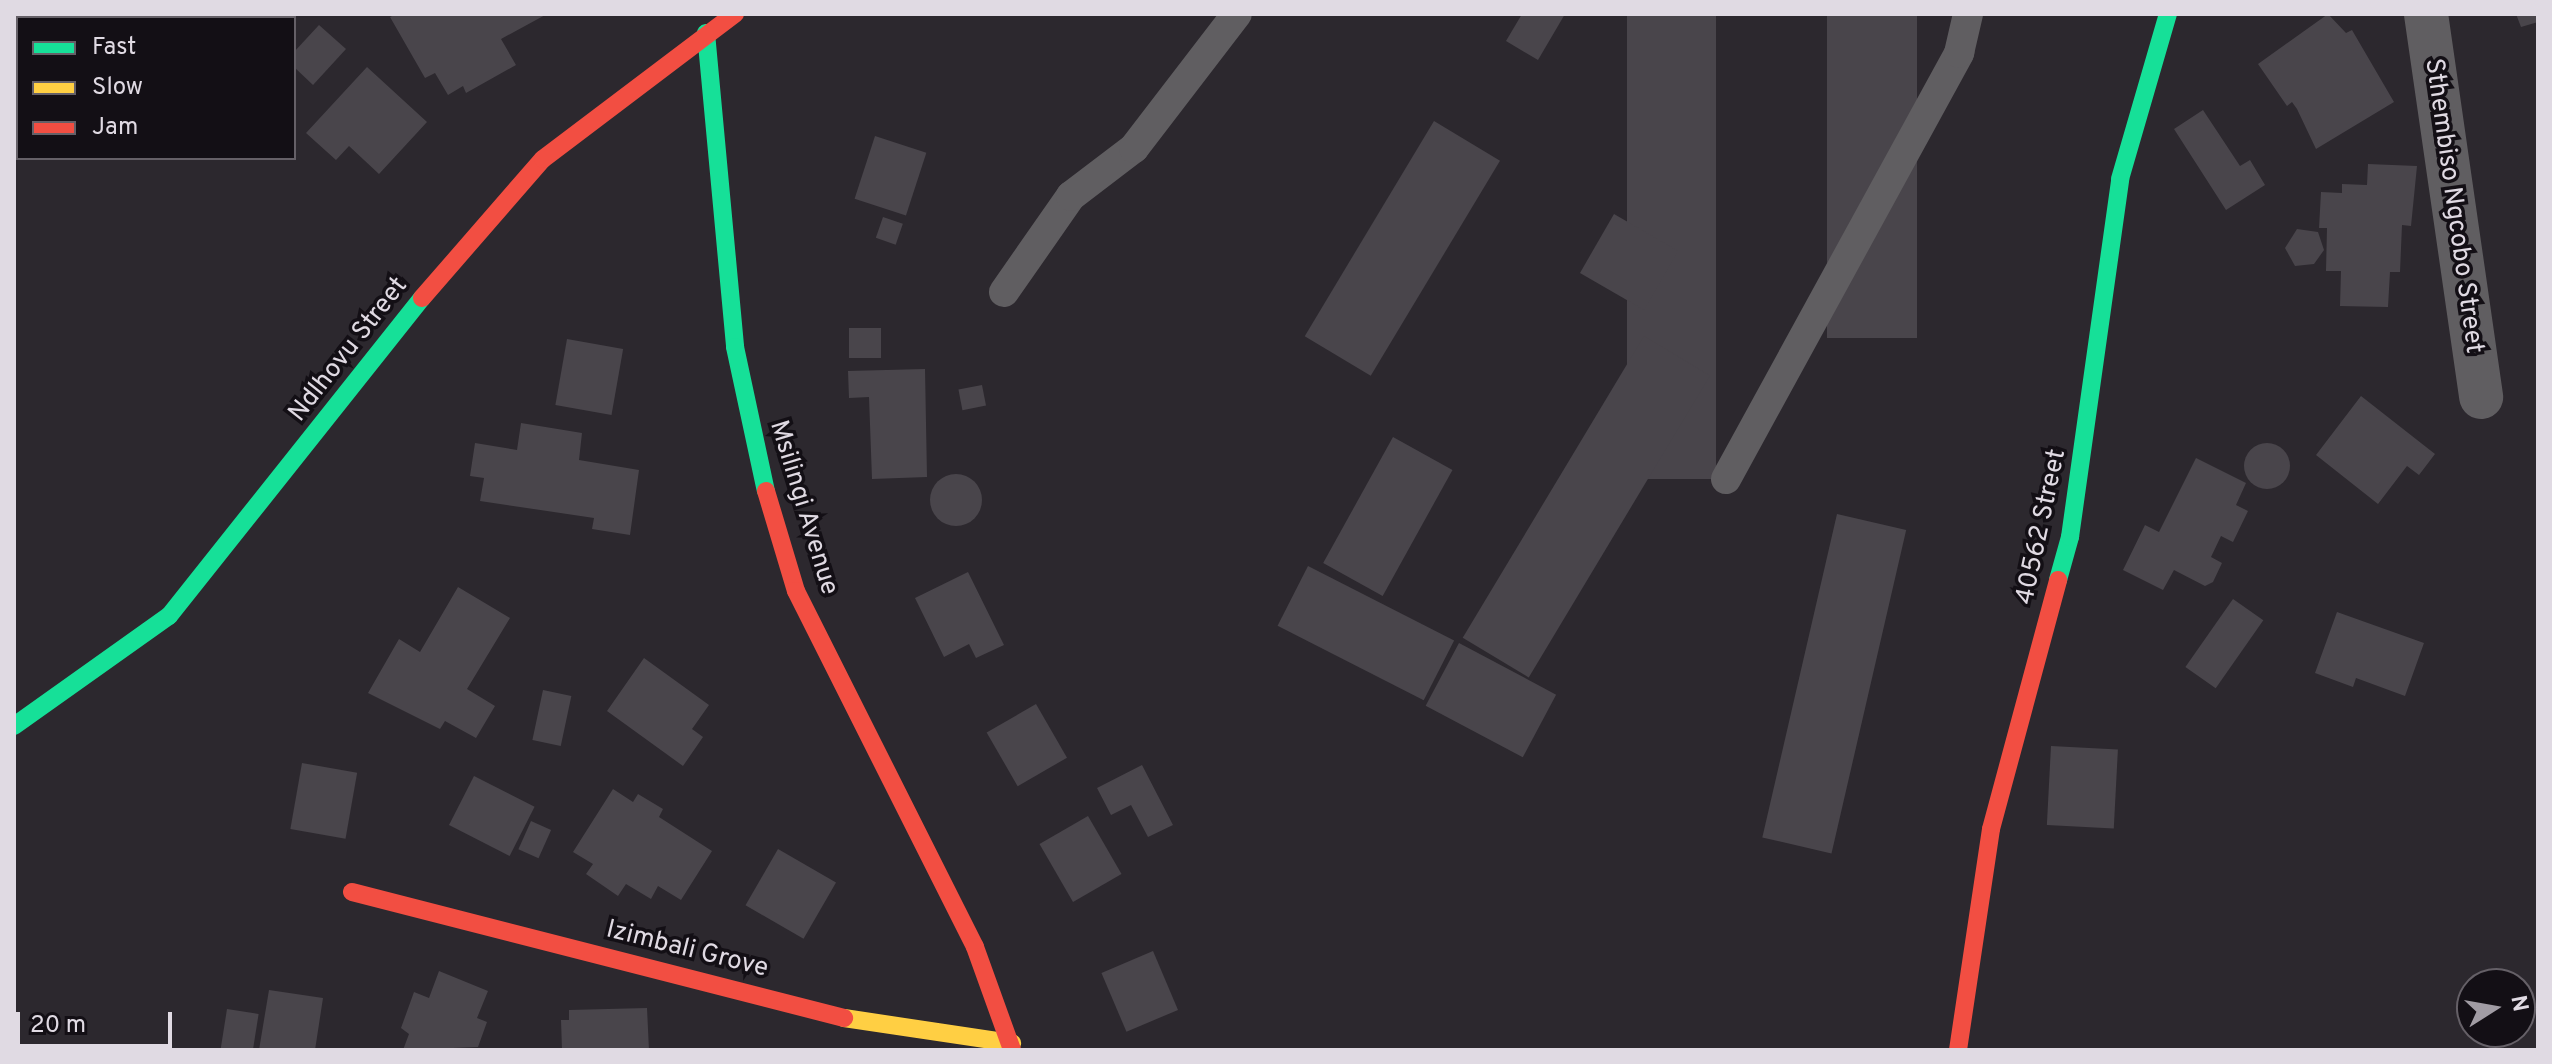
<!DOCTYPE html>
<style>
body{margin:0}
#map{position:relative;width:2552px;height:1064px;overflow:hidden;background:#2c282e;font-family:Overpass,sans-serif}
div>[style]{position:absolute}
.building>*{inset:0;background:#49454b;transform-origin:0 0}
.round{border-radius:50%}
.lane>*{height:30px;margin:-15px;padding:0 15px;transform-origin:15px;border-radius:15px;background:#605e61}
.street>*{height:44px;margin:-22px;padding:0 22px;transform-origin:22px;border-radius:22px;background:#605e61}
.fast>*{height:18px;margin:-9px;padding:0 9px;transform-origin:9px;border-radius:9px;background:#16e098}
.slow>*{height:18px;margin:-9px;padding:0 9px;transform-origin:9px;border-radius:9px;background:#ffcf43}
.jam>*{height:18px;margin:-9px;padding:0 9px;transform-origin:9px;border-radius:9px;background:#f24e42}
span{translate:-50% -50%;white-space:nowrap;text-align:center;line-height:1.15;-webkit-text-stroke:7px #130f15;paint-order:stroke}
.street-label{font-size:26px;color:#e0dae3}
.frame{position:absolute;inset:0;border:16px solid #e0dae3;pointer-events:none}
.legend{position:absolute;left:16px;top:16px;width:280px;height:144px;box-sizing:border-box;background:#130f15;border:2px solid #656067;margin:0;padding:10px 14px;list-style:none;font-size:24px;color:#e0dae3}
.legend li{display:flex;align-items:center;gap:16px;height:40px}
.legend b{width:40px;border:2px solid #656067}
.north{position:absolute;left:2456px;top:968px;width:80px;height:80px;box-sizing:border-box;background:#130f15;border:2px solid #656067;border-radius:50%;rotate:79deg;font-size:22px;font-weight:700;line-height:32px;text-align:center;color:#e0dae3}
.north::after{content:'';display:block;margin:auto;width:28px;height:36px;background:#a19ca4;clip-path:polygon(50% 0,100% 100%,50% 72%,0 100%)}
.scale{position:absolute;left:16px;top:1012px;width:156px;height:36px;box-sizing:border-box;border:4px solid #e0dae3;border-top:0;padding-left:10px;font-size:24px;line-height:28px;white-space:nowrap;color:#e0dae3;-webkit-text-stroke:6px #130f15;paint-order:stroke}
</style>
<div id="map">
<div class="building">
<div style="clip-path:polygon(396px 14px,547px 14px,501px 39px,516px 65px,466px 93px,463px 86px,448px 95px,435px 73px,425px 78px,390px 17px)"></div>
<div style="clip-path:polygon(1522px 14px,1565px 14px,1538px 60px,1506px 41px)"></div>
<div style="left:1627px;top:14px;width:89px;height:465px"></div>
<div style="left:1827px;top:14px;width:90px;height:324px"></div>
<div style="clip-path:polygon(2328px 14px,2346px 33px,2352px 30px,2394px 102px,2316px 149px,2297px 109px,2292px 102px,2287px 106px,2258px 64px)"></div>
<div style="clip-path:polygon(2516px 14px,2538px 14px,2538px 22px,2521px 27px)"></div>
<div style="clip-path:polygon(319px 25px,346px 49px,313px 85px,294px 67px,294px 52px)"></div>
<div style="clip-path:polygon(367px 67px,427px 122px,379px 174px,349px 146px,336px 160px,306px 133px)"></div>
<div style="clip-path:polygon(2203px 110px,2240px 166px,2250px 160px,2265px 185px,2226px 210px,2174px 129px)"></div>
<div style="left:1434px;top:121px;width:77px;height:251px;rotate:31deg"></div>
<div style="left:875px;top:136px;width:54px;height:66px;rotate:18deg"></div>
<div style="clip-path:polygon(2368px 164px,2417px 166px,2411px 226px,2402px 225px,2400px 272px,2390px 272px,2388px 307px,2340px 306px,2341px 271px,2326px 271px,2327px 228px,2319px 228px,2321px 192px,2342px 193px,2342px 184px,2367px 185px)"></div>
<div style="left:1614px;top:214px;width:74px;height:68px;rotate:30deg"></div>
<div style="left:883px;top:217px;width:21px;height:22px;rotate:19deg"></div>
<div style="clip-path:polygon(2297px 229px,2318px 232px,2324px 250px,2314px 264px,2295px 266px,2285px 248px)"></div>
<div style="left:849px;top:328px;width:32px;height:30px"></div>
<div style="left:1644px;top:336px;width:77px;height:352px;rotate:31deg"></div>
<div style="left:567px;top:339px;width:57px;height:67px;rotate:10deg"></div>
<div style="clip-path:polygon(925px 369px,927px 477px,872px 479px,869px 397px,849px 398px,848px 371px)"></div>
<div style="left:982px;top:385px;width:21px;height:24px;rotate:79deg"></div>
<div style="clip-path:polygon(2361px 396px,2435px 454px,2419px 475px,2407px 466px,2378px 504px,2316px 455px)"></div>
<div style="clip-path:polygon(521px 423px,582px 433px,579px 460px,639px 470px,630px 535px,592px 529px,594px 518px,480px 501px,484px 478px,470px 476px,475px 443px,517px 450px)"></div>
<div style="left:1393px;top:437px;width:68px;height:144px;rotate:29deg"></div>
<div class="round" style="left:2244px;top:443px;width:46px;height:46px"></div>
<div style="clip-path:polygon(2196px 458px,2246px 483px,2236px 505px,2248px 511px,2233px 542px,2221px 536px,2211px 557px,2222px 563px,2213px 582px,2205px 586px,2174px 570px,2163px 590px,2123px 570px,2145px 525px,2159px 532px)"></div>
<div class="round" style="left:930px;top:474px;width:52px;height:52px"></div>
<div style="left:1837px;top:514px;width:71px;height:332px;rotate:13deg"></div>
<div style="left:1308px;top:566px;width:164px;height:67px;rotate:27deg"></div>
<div style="clip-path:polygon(968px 572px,1004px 645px,976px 658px,969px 644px,944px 657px,915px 598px)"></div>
<div style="clip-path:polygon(458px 587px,510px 618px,467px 689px,495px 706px,476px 738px,445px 721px,440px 729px,368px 693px,399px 639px,420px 652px)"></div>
<div style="left:2233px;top:599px;width:37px;height:83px;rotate:35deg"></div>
<div style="clip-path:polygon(2337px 612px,2424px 643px,2405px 696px,2356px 678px,2353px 687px,2315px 673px)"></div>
<div style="left:1459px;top:643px;width:110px;height:71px;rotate:28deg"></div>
<div style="clip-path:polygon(644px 658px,709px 705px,692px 729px,703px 737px,683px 766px,607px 711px)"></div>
<div style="left:543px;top:690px;width:29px;height:51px;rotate:12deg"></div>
<div style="left:1036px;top:704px;width:62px;height:57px;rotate:60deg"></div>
<div style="left:2051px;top:746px;width:67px;height:79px;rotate:3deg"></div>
<div style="left:302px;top:763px;width:56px;height:67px;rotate:10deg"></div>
<div style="clip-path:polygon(1142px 765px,1173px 825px,1148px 837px,1131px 805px,1111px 815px,1097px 788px)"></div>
<div style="left:474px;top:776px;width:68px;height:55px;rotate:27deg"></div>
<div style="clip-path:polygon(613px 789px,633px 802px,638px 794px,663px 809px,659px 817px,712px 851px,681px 900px,658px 886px,651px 899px,626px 884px,618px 896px,586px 874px,593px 864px,573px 852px)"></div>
<div style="left:1088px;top:816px;width:67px;height:56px;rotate:60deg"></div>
<div style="left:531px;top:821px;width:22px;height:31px;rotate:24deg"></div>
<div style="left:778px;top:849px;width:67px;height:65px;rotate:30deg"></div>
<div style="left:1153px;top:951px;width:64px;height:56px;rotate:67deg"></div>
<div style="clip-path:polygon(439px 971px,488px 991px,477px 1018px,487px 1022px,478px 1047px,403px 1050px,409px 1034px,401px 1028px,414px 992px,429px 998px)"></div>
<div style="clip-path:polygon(269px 990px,323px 998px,315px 1050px,259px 1050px)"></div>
<div style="clip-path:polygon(647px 1008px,649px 1050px,562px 1050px,561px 1020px,569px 1020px,569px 1010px)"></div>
<div style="left:227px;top:1009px;width:32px;height:41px;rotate:9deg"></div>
</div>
<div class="lane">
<div style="left:1004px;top:292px;width:117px;rotate:-55.1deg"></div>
<div style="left:1071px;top:196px;width:79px;rotate:-37.3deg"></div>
<div style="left:1134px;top:148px;width:169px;rotate:-52.5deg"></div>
<div style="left:1726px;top:479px;width:486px;rotate:-61.3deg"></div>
<div style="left:1959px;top:53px;width:40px;rotate:-77deg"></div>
</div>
<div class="street">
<div style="left:2426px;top:14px;width:387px;rotate:81.8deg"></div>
</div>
<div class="fast">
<div style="left:706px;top:33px;width:315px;rotate:84.7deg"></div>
<div style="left:735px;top:347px;width:147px;rotate:77.9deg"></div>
<div style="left:2058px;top:580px;width:45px;rotate:-74.4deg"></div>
<div style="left:2070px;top:537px;width:361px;rotate:-82deg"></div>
<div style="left:2120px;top:179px;width:172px;rotate:-73.8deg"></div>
<div style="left:14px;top:726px;width:190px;rotate:-35.4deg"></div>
<div style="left:169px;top:616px;width:406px;rotate:-51.5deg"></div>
</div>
<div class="slow">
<div style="left:844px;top:1018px;width:170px;rotate:8.5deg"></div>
</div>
<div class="jam">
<div style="left:422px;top:298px;width:184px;rotate:-49deg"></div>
<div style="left:543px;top:159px;width:241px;rotate:-37.1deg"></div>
<div style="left:766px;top:491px;width:104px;rotate:73.3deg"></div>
<div style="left:796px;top:591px;width:398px;rotate:63.3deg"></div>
<div style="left:975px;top:947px;width:109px;rotate:70.2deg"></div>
<div style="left:352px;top:892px;width:508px;rotate:14.36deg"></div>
<div style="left:1958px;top:1050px;width:223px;rotate:-81.5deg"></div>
<div style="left:1991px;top:829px;width:258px;rotate:-74.9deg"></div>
</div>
<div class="street-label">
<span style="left:2453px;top:206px;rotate:82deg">Sthembiso Ngcobo Street</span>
<span style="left:349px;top:350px;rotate:-52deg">Ndlhovu Street</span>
<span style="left:803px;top:508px;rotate:73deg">Msilingi Avenue</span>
<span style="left:2042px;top:527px;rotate:-78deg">40562 Street</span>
<span style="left:687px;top:950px;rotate:14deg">Izimbali Grove</span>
</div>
<div class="frame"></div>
<ul class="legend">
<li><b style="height:10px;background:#16e098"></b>Fast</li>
<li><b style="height:10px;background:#ffcf43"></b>Slow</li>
<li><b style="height:10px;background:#f24e42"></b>Jam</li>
</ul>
<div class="north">N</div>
<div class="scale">20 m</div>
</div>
